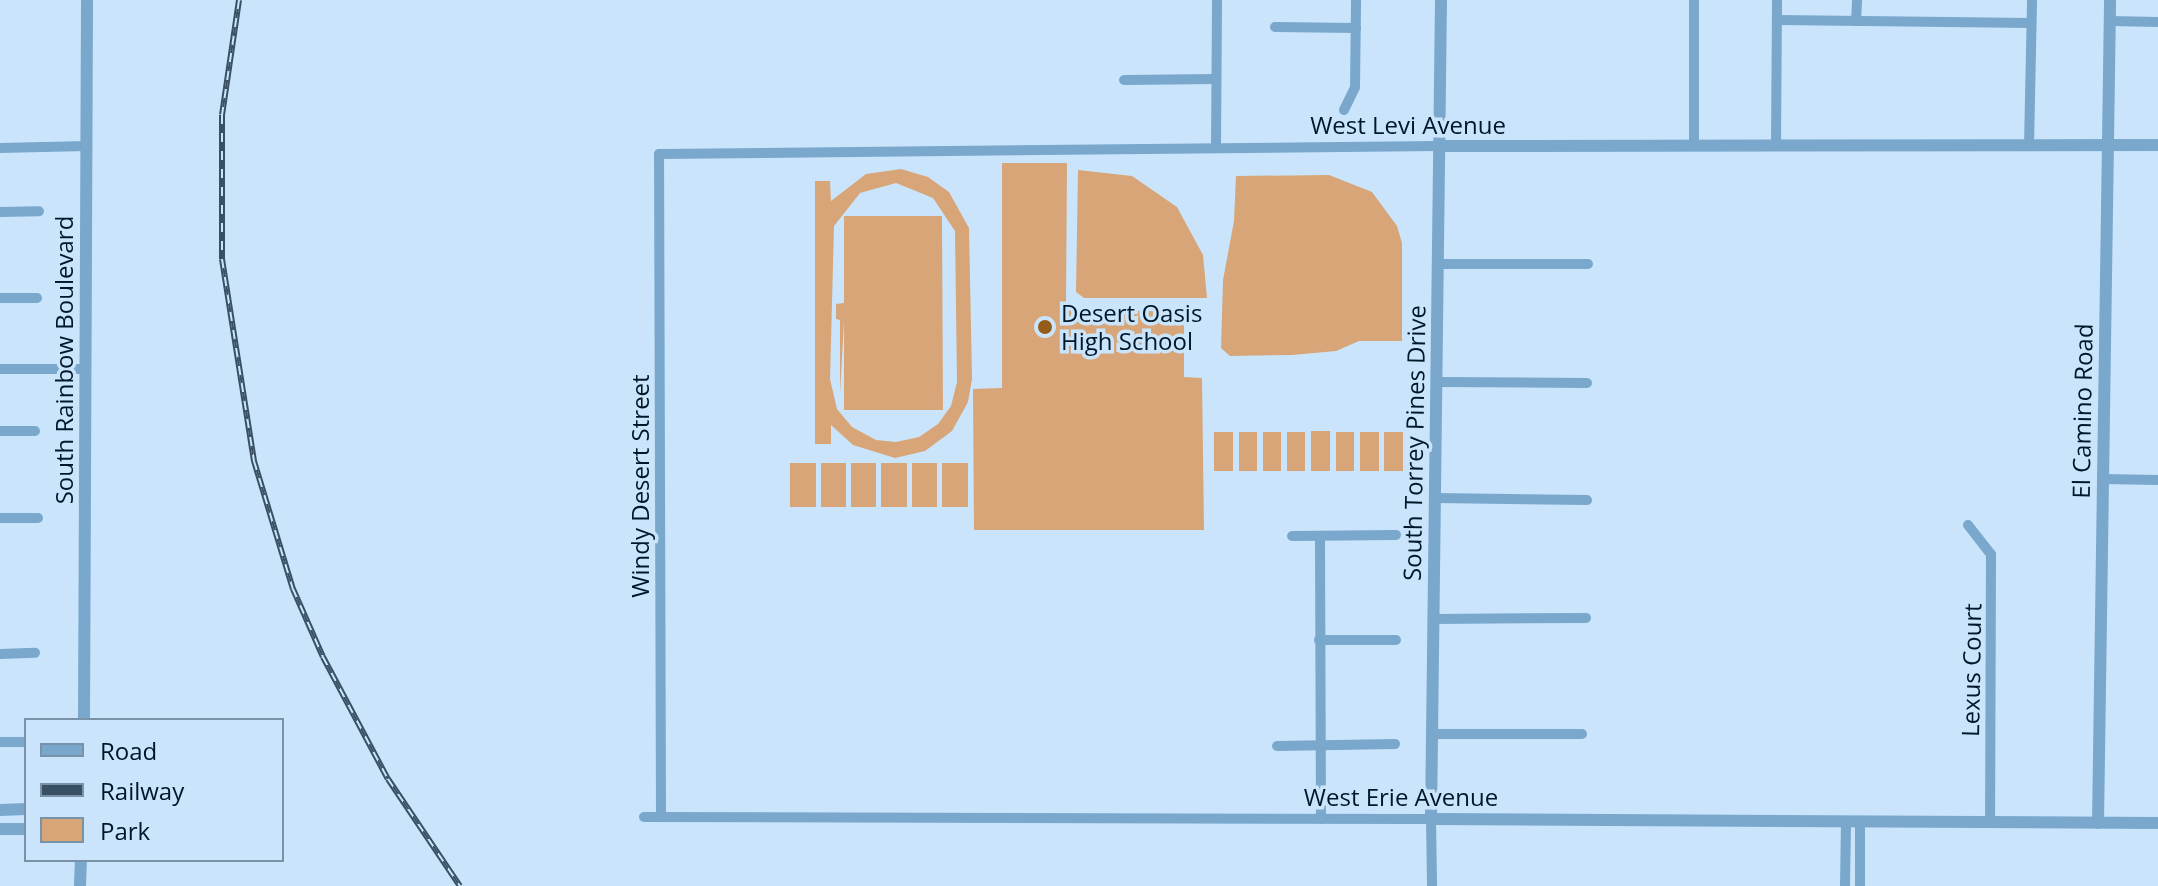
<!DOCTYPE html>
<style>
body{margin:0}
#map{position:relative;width:2158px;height:886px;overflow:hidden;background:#cae5fb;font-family:"Open Sans",sans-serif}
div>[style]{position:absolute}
.green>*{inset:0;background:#d7a578;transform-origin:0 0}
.minor>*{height:10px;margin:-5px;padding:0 5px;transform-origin:5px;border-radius:5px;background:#7aa7cc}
.tertiary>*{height:12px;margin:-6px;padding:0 6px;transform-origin:6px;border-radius:6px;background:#7aa7cc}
.rail>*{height:6px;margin-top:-3px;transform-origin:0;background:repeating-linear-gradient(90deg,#cae5fb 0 9px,#395064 0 18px);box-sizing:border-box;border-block:2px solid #395064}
.dots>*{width:22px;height:22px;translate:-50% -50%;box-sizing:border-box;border:4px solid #cae5fb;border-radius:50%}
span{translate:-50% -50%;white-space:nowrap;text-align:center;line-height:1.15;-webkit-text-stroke:7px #cae5fb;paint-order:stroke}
.street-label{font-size:24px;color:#001629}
.poi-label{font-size:24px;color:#001629}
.left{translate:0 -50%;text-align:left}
.legend{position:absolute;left:24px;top:718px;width:260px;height:144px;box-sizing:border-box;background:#cae5fb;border:2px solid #7992a7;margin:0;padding:10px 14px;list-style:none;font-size:24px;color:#001629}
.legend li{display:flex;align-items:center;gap:16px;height:40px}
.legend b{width:40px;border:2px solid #7992a7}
</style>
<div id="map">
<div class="green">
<div style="clip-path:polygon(1002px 163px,1067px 163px,1066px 304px,1074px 311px,1184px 311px,1184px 377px,1202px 378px,1204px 530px,974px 530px,973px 389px,1002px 388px)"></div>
<div style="clip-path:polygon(evenodd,901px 169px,928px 177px,949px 192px,969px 228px,972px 379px,968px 402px,952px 431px,925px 451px,895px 458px,853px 445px,831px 425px,831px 444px,815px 444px,815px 181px,830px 181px,831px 201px,866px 174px,901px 169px,896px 183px,933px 198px,955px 231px,957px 382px,951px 406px,938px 424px,919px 437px,896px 442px,876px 440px,852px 427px,837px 409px,830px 379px,834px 226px,860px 193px,896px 183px)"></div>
<div style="clip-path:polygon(1078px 170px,1132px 176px,1177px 207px,1203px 255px,1207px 298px,1084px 298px,1076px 292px)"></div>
<div style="clip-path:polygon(1329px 175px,1372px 192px,1397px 226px,1402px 243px,1402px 341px,1359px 341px,1336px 351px,1292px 355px,1230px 356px,1221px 348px,1223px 280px,1234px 221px,1236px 176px)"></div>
<div style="clip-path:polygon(844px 216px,942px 216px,943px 410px,844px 410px,844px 320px,840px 394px,840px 320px,836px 319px,836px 304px,844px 303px)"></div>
<div style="left:1330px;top:431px;width:40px;height:19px;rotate:90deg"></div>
<div style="left:1214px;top:432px;width:19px;height:39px"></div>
<div style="left:1239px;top:432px;width:18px;height:39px"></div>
<div style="left:1263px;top:432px;width:18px;height:39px"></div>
<div style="left:1287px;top:432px;width:18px;height:39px"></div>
<div style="left:1336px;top:432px;width:18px;height:39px"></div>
<div style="left:1360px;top:432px;width:19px;height:39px"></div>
<div style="left:1384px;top:432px;width:19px;height:39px"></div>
<div style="left:790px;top:463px;width:26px;height:44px"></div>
<div style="left:821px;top:463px;width:25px;height:44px"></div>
<div style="left:851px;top:463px;width:25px;height:44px"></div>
<div style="left:881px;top:463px;width:26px;height:44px"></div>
<div style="left:912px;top:463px;width:25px;height:44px"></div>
<div style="left:942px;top:463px;width:26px;height:44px"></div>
</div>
<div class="minor">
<div style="left:1694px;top:0;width:146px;rotate:90deg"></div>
<div style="left:1777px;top:20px;width:254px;rotate:0.7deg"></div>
<div style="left:1856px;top:21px;width:21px;rotate:-87deg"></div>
<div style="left:2110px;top:21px;width:48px;rotate:1.2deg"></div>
<div style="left:1275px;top:27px;width:81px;rotate:0.7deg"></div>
<div style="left:1124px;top:80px;width:92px;rotate:-0.6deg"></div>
<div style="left:1344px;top:110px;width:25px;rotate:-64deg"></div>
<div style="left:1355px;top:87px;width:87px;rotate:-89.3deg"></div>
<div style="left:1776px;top:146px;width:146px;rotate:-89.6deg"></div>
<div style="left:2029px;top:146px;width:146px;rotate:-88.8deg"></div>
<div style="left:0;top:148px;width:87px;rotate:-1.3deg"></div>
<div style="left:1216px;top:148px;width:148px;rotate:-89.6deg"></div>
<div style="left:0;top:212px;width:39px;rotate:-1deg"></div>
<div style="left:1440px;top:264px;width:148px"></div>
<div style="left:0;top:298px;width:37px"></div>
<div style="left:0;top:369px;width:86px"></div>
<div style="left:1438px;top:382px;width:149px;rotate:0.4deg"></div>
<div style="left:0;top:431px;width:35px"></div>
<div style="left:2102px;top:479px;width:56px;rotate:1deg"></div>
<div style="left:1435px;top:498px;width:152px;rotate:0.8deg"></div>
<div style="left:0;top:518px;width:38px"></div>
<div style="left:1968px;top:525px;width:37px;rotate:52deg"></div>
<div style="left:1991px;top:554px;width:269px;rotate:90.2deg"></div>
<div style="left:1292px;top:536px;width:104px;rotate:-0.6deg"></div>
<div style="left:1320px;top:536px;width:283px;rotate:89.8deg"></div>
<div style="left:1433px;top:619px;width:153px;rotate:-0.4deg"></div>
<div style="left:1319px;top:640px;width:77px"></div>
<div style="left:0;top:654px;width:35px;rotate:-2deg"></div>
<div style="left:1433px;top:734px;width:149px"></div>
<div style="left:0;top:742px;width:26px"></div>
<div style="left:1277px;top:746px;width:118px;rotate:-1deg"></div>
<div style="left:644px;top:817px;width:787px;rotate:0.15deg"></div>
<div style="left:1431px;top:819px;width:67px;rotate:89.1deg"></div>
<div style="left:661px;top:817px;width:663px;rotate:-90.17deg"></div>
<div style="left:659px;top:154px;width:780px;rotate:-0.59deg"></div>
<div style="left:1845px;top:886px;width:63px;rotate:-89.1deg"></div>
<div style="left:1860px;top:886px;width:63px;rotate:-90deg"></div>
</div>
<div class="tertiary">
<div style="left:1441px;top:0;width:819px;rotate:90.7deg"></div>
<div style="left:1431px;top:819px;width:727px;rotate:0.32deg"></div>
<div style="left:1439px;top:146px;width:719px;rotate:-0.08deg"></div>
<div style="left:84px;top:720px;width:720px;rotate:-89.76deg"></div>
<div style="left:0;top:810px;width:26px;rotate:-2deg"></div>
<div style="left:2098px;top:823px;width:823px;rotate:-89.16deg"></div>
<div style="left:0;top:829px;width:26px"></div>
<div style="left:80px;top:886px;width:26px;rotate:-88deg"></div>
</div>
<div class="rail">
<div style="left:239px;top:0;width:116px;rotate:98.4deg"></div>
<div style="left:222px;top:115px;width:144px;rotate:90deg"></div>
<div style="left:222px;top:259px;width:205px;rotate:81deg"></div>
<div style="left:254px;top:461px;width:134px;rotate:73.1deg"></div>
<div style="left:293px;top:589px;width:74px;rotate:66.2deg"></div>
<div style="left:323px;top:657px;width:138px;rotate:62deg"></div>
<div style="left:388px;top:779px;width:129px;rotate:56.1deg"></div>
</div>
<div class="dots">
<div style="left:1045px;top:327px;background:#955b19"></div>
</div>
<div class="street-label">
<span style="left:1408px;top:125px">West Levi Avenue</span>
<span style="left:64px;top:360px;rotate:-90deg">South Rainbow Boulevard</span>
<span style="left:2082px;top:411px;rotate:-89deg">El Camino Road</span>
<span style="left:1414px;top:443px;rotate:-89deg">South Torrey Pines Drive</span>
<span style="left:640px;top:486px;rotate:-90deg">Windy Desert Street</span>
<span style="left:1971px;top:670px;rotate:-89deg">Lexus Court</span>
<span style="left:1401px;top:797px">West Erie Avenue</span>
</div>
<div class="poi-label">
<span class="left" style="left:1061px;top:327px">Desert Oasis<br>High School</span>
</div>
<ul class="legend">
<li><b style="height:10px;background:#7aa7cc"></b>Road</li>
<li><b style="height:10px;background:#395064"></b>Railway</li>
<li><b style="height:22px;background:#d7a578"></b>Park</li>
</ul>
</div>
